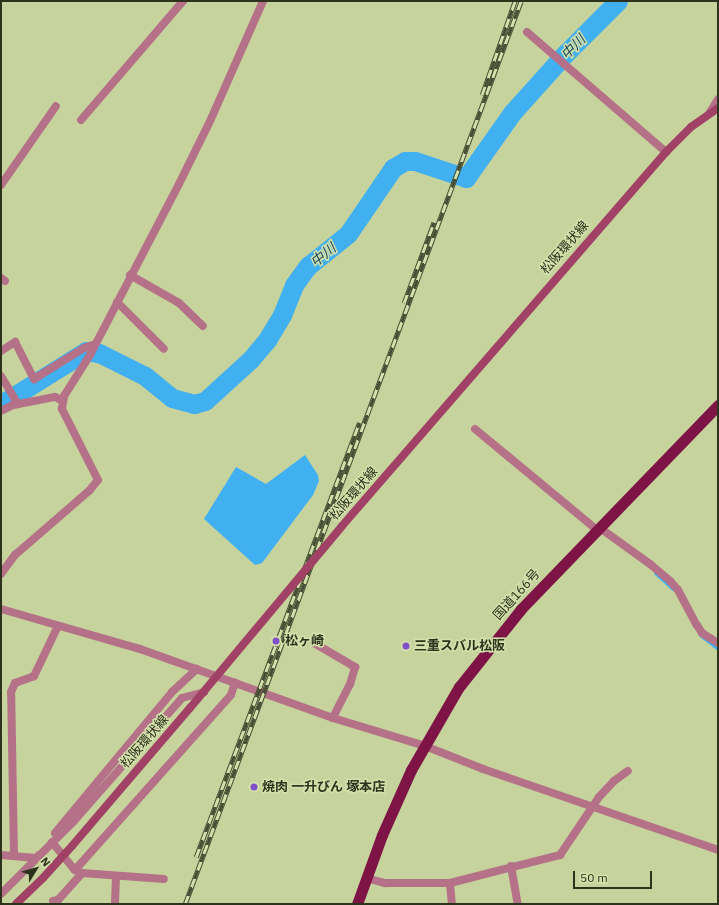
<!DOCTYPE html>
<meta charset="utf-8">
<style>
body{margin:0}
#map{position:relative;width:719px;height:905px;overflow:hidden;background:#c6d39d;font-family:"IBM Plex Sans","Noto Sans JP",sans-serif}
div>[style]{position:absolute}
.water>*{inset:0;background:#41b0f1}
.stream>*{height:3px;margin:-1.5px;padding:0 1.5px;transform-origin:1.5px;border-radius:1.5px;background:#41b0f1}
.river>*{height:19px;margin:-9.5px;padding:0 9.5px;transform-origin:9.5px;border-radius:9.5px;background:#41b0f1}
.minor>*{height:8px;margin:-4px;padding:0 4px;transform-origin:4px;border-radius:4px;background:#b47187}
.tertiary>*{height:8px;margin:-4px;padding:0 4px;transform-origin:4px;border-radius:4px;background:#b47187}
.secondary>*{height:8px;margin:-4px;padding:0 4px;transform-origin:4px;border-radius:4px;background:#a14166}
.trunk>*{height:11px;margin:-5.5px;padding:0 5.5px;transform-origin:5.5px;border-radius:5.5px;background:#7e1446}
.rail>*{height:4.5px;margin-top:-2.25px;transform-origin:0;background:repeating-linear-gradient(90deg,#d3e0aa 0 9px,#474e33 0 18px);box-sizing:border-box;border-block:1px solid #474e33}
.secondary-bridge>*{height:8px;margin:-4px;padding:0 4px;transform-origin:4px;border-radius:4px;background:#a14166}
.dots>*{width:11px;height:11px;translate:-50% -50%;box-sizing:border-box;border:2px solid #d3e0aa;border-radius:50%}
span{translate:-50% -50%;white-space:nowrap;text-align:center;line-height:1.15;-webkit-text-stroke:3px #d3e0aa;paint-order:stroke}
.street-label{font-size:13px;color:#2d321d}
.poi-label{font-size:13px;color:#2d321d;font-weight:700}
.left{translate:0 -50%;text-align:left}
.water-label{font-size:14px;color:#17445e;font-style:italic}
.frame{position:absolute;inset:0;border:2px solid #2d321d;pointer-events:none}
.north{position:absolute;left:16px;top:849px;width:40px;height:40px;-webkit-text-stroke:3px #d3e0aa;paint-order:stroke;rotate:53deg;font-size:11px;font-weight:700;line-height:16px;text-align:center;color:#2d321d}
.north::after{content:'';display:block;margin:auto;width:14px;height:18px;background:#2d321d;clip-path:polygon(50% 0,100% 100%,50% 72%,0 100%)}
.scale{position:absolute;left:573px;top:871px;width:79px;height:18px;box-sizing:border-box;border:2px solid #2d321d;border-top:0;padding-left:5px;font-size:12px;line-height:14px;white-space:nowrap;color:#2d321d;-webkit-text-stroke:3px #d3e0aa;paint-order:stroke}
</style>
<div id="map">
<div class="water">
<div style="clip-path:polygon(305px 455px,318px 475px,319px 481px,313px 495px,262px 563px,255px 565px,204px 519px,236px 467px,266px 484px)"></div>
</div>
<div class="stream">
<div style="left:655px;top:573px;width:24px;rotate:42deg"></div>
<div style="left:700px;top:635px;width:23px;rotate:38deg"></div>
</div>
<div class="river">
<div style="left:1px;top:404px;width:100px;rotate:-31.9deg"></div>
<div style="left:86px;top:351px;width:13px;rotate:9deg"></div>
<div style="left:99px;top:353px;width:51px;rotate:26.6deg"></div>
<div style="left:145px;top:376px;width:35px;rotate:39deg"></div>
<div style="left:172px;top:398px;width:23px;rotate:15deg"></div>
<div style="left:194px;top:404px;width:11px;rotate:-15deg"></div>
<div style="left:205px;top:401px;width:62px;rotate:-42.4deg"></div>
<div style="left:251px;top:359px;width:25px;rotate:-50deg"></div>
<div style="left:267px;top:340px;width:29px;rotate:-59deg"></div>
<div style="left:282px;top:315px;width:32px;rotate:-68deg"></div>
<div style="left:294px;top:285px;width:24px;rotate:-54deg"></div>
<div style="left:308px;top:266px;width:51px;rotate:-38.7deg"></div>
<div style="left:348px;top:234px;width:80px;rotate:-55.7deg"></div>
<div style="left:393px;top:168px;width:14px;rotate:-30deg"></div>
<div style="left:405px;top:161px;width:10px"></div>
<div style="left:415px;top:161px;width:54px;rotate:18.4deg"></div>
<div style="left:466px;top:178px;width:80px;rotate:-54.7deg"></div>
<div style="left:512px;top:113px;width:79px;rotate:-48.1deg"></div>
<div style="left:565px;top:54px;width:75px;rotate:-45deg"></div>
</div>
<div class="minor">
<div style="left:527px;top:32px;width:184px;rotate:40.8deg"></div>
<div style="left:81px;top:120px;width:157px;rotate:-49.4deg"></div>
<div style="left:1px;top:185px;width:96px;rotate:-55.2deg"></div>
<div style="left:130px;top:275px;width:56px;rotate:29.7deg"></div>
<div style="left:179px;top:303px;width:33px;rotate:44deg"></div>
<div style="left:1px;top:278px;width:5px;rotate:37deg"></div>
<div style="left:117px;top:302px;width:66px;rotate:45deg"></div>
<div style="left:1px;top:351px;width:17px;rotate:-33deg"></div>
<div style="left:15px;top:342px;width:42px;rotate:62.8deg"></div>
<div style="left:34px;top:379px;width:59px;rotate:-31.8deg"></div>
<div style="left:84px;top:348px;width:12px;rotate:-20deg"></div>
<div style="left:1px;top:376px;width:33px;rotate:59deg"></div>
<div style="left:1px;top:411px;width:13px;rotate:-27deg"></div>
<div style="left:13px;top:405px;width:43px;rotate:-10.8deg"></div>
<div style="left:55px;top:397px;width:9px;rotate:27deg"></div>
<div style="left:475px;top:429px;width:158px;rotate:39.6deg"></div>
<div style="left:600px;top:528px;width:62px;rotate:35.8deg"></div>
<div style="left:650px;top:564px;width:26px;rotate:40deg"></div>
<div style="left:670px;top:581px;width:12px;rotate:48deg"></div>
<div style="left:678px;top:590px;width:40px;rotate:62deg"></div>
<div style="left:697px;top:625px;width:9px;rotate:58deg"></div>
<div style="left:702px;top:633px;width:19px;rotate:32deg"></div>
<div style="left:1px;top:574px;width:24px;rotate:-54deg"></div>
<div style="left:15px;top:555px;width:98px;rotate:-40.9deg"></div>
<div style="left:89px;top:491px;width:14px;rotate:-51deg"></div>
<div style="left:98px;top:480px;width:80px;rotate:-116.9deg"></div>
<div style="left:62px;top:409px;width:13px;rotate:-81deg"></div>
<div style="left:64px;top:396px;width:49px;rotate:-57.6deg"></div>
<div style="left:90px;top:355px;width:193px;rotate:-62.5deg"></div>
<div style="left:179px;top:184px;width:72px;rotate:-63.8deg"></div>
<div style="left:211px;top:119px;width:129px;rotate:-66.2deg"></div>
<div style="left:1px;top:609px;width:145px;rotate:16.1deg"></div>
<div style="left:140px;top:649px;width:205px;rotate:19.7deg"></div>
<div style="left:333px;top:718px;width:96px;rotate:16.9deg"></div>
<div style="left:314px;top:643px;width:48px;rotate:30.3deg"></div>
<div style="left:355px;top:667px;width:18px;rotate:106deg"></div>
<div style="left:350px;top:684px;width:38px;rotate:117deg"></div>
<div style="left:55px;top:833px;width:183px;rotate:-50.3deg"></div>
<div style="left:172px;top:692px;width:34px;rotate:-43deg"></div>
<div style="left:52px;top:842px;width:36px;rotate:51deg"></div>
<div style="left:75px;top:870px;width:8px;rotate:23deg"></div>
<div style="left:82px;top:873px;width:82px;rotate:4.2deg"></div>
<div style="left:1px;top:855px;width:35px;rotate:5deg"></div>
<div style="left:36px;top:858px;width:4px;rotate:-45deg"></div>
<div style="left:14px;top:856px;width:164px;rotate:-91deg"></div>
<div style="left:11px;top:692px;width:10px;rotate:-66deg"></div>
<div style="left:15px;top:683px;width:20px;rotate:-20deg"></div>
<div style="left:34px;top:676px;width:55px;rotate:-64.4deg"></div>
<div style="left:511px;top:866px;width:39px;rotate:80deg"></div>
<div style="left:75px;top:870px;width:234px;rotate:-48.3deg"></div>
<div style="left:231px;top:695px;width:13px;rotate:-72deg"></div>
<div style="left:366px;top:878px;width:20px;rotate:15deg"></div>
<div style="left:385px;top:883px;width:65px"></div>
<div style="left:450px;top:883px;width:114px;rotate:-14.3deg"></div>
<div style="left:560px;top:855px;width:70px;rotate:-56.1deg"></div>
<div style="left:599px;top:797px;width:22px;rotate:-47deg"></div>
<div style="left:614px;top:781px;width:17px;rotate:-36deg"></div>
<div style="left:450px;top:883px;width:21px;rotate:85deg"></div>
<div style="left:1px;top:894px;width:102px;rotate:-45deg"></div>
<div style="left:73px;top:822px;width:165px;rotate:-48.7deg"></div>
<div style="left:182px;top:698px;width:23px;rotate:-15deg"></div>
<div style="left:53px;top:901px;width:5px;rotate:-11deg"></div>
<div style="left:58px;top:900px;width:36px;rotate:-48deg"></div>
<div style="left:115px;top:904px;width:27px;rotate:-88deg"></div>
</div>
<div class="tertiary">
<div style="left:710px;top:112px;width:15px;rotate:-58deg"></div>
<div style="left:425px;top:746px;width:62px;rotate:21.6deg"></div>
<div style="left:483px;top:769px;width:249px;rotate:19deg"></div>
</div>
<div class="secondary">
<div style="left:342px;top:526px;width:495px;rotate:-49.1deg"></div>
<div style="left:666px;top:152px;width:35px;rotate:-45deg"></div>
<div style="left:691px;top:127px;width:33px;rotate:-35deg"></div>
<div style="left:72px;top:846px;width:182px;rotate:-49.5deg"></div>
<div style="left:16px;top:904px;width:37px;rotate:-44deg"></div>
</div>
<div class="trunk">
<div style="left:357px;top:904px;width:73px;rotate:-70.1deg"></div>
<div style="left:382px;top:835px;width:71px;rotate:-66deg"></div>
<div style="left:411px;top:770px;width:96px;rotate:-60deg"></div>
<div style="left:459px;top:687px;width:100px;rotate:-51.5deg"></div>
<div style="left:521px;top:609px;width:284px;rotate:-46deg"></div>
</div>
<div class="rail">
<div style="left:482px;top:95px;width:100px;rotate:-70.7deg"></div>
<div style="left:404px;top:303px;width:86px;rotate:-69.7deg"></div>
<div style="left:196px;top:857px;width:464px;rotate:-69.4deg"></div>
<div style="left:185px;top:904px;width:963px;rotate:-69.59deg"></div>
</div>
<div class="secondary-bridge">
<div style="left:190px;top:708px;width:237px;rotate:-50.1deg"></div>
<div style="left:43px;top:878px;width:43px;rotate:-47.8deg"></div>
</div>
<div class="dots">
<div style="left:276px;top:641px;background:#8050c8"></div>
<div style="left:406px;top:646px;background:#8050c8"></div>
<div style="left:254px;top:787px;background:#8050c8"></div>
</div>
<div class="street-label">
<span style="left:565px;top:248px;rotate:-49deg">松阪環状線</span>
<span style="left:354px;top:494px;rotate:-49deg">松阪環状線</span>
<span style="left:517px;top:595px;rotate:-48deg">国道166号</span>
<span style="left:145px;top:742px;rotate:-49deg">松阪環状線</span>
</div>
<div class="poi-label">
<span class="left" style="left:285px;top:641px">松ヶ崎</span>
<span class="left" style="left:414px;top:646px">三重スバル松阪</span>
<span class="left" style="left:262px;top:787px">焼肉 一升びん 塚本店</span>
</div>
<div class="water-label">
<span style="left:573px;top:47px;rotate:-46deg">中川</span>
<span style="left:323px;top:255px;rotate:-39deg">中川</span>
</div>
<div class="frame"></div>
<div class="north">N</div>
<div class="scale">50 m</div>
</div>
